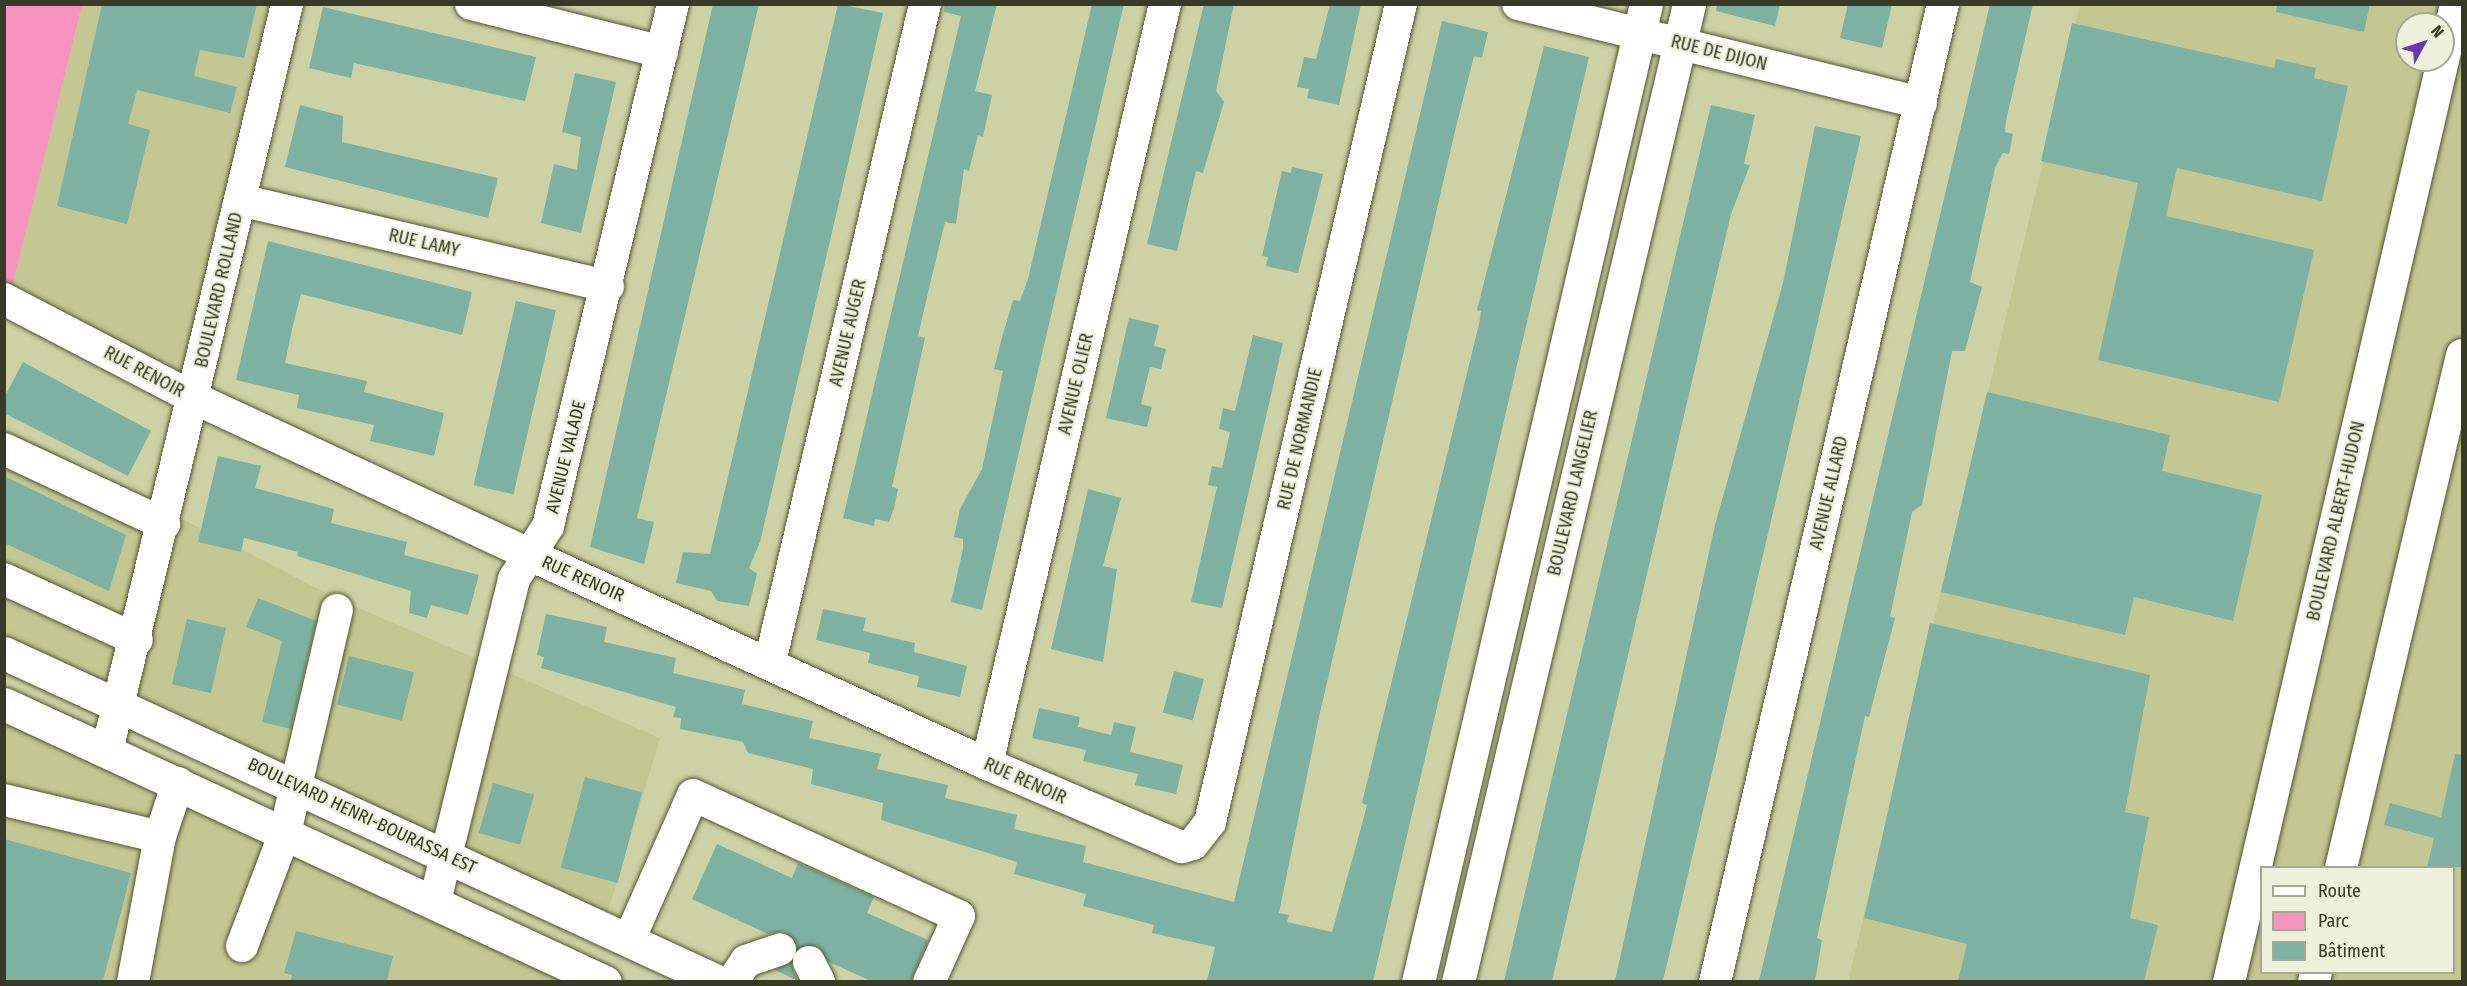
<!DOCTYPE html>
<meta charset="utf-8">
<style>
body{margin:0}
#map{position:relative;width:2467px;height:986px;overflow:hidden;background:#cdd2a5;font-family:"Fira Sans Condensed",sans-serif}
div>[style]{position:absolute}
.built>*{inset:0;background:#c3c893}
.green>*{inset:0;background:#f892be}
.building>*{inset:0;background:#7db2a2;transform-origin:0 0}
.roads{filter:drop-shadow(0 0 2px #52562d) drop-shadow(0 0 2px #52562d)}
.minor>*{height:32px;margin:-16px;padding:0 16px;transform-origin:16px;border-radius:16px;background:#fff}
.major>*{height:33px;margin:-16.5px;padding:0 16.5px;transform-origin:16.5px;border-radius:16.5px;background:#fff}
span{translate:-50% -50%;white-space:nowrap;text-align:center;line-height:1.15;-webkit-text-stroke:4.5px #eef1da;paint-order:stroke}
.street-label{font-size:18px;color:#383a28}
.frame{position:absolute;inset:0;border:6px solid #383a28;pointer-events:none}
.legend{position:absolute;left:2260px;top:866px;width:195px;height:108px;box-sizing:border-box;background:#eef1da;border:2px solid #a5a893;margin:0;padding:8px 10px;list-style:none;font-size:18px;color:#383a28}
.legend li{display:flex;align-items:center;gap:12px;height:30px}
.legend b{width:30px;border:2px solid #a5a893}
.north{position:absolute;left:2395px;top:12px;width:60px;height:60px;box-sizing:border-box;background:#eef1da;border:2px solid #a5a893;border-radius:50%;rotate:50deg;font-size:16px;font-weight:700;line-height:24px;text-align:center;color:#383a28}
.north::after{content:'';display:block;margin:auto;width:21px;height:27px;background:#633cb4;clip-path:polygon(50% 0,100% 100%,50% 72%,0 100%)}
</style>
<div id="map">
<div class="built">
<div style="clip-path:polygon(82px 5px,287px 5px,194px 398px,12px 287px)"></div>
<div style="clip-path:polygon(evenodd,2080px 5px,2462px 5px,2462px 981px,1848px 982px,2080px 5px,2407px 24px,2443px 24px,2443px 60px,2407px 60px,2407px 24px,2080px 5px,2262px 868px,2454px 868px,2454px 972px,2262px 972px,2262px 868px)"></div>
<div style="clip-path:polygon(5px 428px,338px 599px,660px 738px,603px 928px,5px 653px)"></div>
<div style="clip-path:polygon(4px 704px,597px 981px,5px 981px)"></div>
</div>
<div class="green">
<div style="clip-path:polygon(4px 5px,82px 5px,12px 287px,4px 282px)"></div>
</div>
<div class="building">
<div style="clip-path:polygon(102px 4px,257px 4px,244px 58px,200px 50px,194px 76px,237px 87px,230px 113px,137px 90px,128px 124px,150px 130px,127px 224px,57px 206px)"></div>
<div style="clip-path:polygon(713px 4px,759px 4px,637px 518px,654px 522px,644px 564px,590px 547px)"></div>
<div style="clip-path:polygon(838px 4px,883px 13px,760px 542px,749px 568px,757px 574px,749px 606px,717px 601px,711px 591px,676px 583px,683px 552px,710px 554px)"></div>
<div style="clip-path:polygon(945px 4px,997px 4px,975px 91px,992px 95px,983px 137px,978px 135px,969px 171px,964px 169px,956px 224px,945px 222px,931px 280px,918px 336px,925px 338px,892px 487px,898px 489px,894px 508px,889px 522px,875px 519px,874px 526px,843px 518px,961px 16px,944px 12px)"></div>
<div style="clip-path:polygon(1092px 4px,1124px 4px,982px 610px,951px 602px,963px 549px,963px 539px,954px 537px,960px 509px,982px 469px,1003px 371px,994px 369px,1001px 341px,1013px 300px,1020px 301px,1028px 279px)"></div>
<div style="clip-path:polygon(1204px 4px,1234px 4px,1216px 91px,1224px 102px,1203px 173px,1196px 171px,1177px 251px,1147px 244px)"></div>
<div style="clip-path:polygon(1330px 4px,1361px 4px,1339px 105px,1307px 98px,1309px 89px,1297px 87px,1304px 57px,1316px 59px)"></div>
<div style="clip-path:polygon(1717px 4px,1780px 4px,1775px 26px,1716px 11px)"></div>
<div style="clip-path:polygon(1848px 4px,1892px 4px,1882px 48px,1840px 38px)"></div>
<div style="clip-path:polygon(1990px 4px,2033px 4px,2006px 121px,2005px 132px,2013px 134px,2009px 154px,2003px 153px,1995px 168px,1970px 282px,1982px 287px,1965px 351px,1952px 351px,1922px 505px,1912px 512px,1890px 617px,1895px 618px,1869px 717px,1865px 716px,1817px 938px,1822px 940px,1815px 981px,1759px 981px)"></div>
<div style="clip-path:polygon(2277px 4px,2370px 4px,2364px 32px,2276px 12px)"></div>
<div style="clip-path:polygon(323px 7px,536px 57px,525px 101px,354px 63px,351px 78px,309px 68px)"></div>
<div style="clip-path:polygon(1442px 21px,1488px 32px,1482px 58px,1474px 56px,1456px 127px,1319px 717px,1279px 913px,1289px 915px,1287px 922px,1332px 932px,1361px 828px,1367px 805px,1362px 803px,1479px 324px,1481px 311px,1477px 310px,1544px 46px,1589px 57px,1373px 981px,1207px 981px,1215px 947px,1152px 933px,1154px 925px,1083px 906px,1086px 894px,1014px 874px,1017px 862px,881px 820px,883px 803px,811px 784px,813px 769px,748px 753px,743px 742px,680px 729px,681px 718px,673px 717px,676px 707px,541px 668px,544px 657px,537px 655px,546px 614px,607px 627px,604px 642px,676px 658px,673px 673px,745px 690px,742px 704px,813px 721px,809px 738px,881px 754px,877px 769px,948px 785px,945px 798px,1017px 815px,1014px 829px,1086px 846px,1083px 862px,1234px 902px)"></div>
<div style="clip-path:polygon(2072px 23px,2274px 68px,2276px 59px,2316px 68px,2314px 78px,2348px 86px,2322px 201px,2177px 168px,2166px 216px,2314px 250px,2279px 402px,2098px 360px,2138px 183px,2041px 161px)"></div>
<div style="clip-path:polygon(575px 73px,616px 82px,581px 233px,541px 223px,554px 164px,577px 170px,581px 137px,562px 132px)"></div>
<div style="clip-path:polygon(300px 105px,343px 116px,342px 142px,498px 178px,488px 218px,285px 167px)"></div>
<div style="clip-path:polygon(1711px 105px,1755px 115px,1744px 164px,1750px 165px,1731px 214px,1552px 981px,1504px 981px)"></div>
<div style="clip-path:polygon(1815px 126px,1861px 136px,1825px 291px,1663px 981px,1615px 981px,1715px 525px,1783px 283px)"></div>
<div style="clip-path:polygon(1292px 167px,1323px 174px,1298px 273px,1266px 266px,1268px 257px,1262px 256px,1282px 171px,1291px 173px)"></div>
<div style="clip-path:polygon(268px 241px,472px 292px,462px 335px,301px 294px,293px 325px,285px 363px,367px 381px,364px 392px,444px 413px,434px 456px,370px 441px,374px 425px,297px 408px,299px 395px,236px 380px)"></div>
<div style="left:516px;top:301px;width:41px;height:189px;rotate:13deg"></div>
<div style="clip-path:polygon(1129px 318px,1159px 325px,1154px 346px,1166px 349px,1161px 369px,1150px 367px,1141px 404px,1152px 407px,1147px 427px,1106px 418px)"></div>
<div style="clip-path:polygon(1253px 335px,1283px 343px,1222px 608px,1191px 602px,1217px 487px,1208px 485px,1212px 466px,1222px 468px,1230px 432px,1219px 429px,1223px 408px,1235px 411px)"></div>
<div style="clip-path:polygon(23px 362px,151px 431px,128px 476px,4px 413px,4px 398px)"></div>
<div style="clip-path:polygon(1987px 392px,2170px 435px,2162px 471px,2262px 495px,2233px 621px,2134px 597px,2125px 635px,1941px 592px)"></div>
<div style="clip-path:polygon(218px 456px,261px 466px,255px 488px,334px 509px,331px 523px,407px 542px,404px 555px,479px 575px,468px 615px,431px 605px,427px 618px,409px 613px,411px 591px,297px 556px,298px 552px,244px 538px,241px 552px,198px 542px)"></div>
<div style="clip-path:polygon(4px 476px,126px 535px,109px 591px,4px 543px)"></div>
<div style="clip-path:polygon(1088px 489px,1121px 498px,1103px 566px,1117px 569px,1103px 662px,1051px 649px)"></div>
<div style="clip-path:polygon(258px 598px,316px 621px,291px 729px,262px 722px,282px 641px,246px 627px)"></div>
<div style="clip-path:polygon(823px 609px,866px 618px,863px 631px,915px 643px,914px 652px,967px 666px,960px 697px,917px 687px,919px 676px,868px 663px,870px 653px,816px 640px)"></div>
<div style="left:187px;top:619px;width:40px;height:67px;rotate:13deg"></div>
<div style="clip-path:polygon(1930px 623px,2150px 675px,2125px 812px,2149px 817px,2130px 918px,2158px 925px,2144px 981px,1958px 981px,1967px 944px,1864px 918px)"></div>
<div style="left:349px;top:656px;width:67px;height:50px;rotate:14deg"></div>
<div style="left:1174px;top:671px;width:31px;height:43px;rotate:15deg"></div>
<div style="clip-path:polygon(1039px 708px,1080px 717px,1078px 727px,1111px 735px,1114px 722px,1136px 727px,1130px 752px,1183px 765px,1176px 794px,1135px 785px,1138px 774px,1083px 761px,1086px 750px,1032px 738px)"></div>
<div style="clip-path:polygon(2455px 754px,2463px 755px,2463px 867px,2427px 867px,2434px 838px,2384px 825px,2390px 803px,2441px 817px)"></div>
<div style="left:585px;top:777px;width:59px;height:94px;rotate:15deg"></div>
<div style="left:493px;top:783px;width:43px;height:52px;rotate:16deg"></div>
<div style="clip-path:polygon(4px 839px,131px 873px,103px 981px,4px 981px)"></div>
<div style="clip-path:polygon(717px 844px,792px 878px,798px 863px,874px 897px,867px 913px,928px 940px,911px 981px,871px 981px,829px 962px,818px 947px,798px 949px,784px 931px,768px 934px,692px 899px)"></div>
<div style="clip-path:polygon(296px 931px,393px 956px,387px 981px,291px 981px,292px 975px,284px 973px)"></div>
<div style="clip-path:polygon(791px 962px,793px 970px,798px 981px,775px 970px)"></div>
</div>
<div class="roads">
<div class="minor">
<div style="left:471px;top:4px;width:197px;rotate:14.1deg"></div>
<div style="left:1518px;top:4px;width:415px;rotate:13.8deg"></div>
<div style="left:240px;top:200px;width:378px;rotate:13.2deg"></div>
<div style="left:4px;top:299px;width:214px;rotate:27.5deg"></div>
<div style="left:194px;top:398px;width:371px;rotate:25deg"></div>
<div style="left:530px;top:555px;width:503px;rotate:24.58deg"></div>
<div style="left:987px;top:764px;width:212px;rotate:23.1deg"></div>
<div style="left:1182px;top:847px;width:11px;rotate:-15deg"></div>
<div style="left:1193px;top:844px;width:28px;rotate:-52deg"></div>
<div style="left:1210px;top:822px;width:840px;rotate:-76.86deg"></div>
<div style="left:4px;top:449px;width:177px;rotate:25.1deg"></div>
<div style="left:4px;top:579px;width:146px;rotate:24.6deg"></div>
<div style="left:770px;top:662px;width:676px;rotate:-76.74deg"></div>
<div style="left:107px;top:751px;width:768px;rotate:-76.45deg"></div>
<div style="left:987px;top:764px;width:781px;rotate:-76.82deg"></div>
<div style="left:4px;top:800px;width:160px;rotate:13.3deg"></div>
<div style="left:160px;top:837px;width:57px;rotate:-71.6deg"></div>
<div style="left:2341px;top:868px;width:527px;rotate:-76.73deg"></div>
<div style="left:435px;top:901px;width:332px;rotate:-76.2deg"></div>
<div style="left:514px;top:579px;width:63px;rotate:-57.3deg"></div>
<div style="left:548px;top:526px;width:537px;rotate:-76.53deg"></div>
<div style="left:629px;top:940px;width:158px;rotate:-66.2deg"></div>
<div style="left:693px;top:795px;width:292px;rotate:24.5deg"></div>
<div style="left:959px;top:916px;width:72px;rotate:114.4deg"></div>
<div style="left:242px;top:946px;width:121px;rotate:-69.2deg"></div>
<div style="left:285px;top:833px;width:229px;rotate:-76.9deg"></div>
<div style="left:809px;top:962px;width:22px;rotate:63deg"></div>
<div style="left:133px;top:982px;width:147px;rotate:-79.5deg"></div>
<div style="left:732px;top:982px;width:25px;rotate:-56deg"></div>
<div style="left:746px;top:961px;width:36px;rotate:-19deg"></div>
<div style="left:1715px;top:982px;width:1004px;rotate:-76.88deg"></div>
<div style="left:2229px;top:982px;width:1004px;rotate:-76.93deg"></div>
<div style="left:2314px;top:982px;width:10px;rotate:-79deg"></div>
</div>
<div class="major">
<div style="left:4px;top:653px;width:787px;rotate:24.71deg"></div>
<div style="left:4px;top:704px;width:662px;rotate:24.82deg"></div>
<div style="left:1418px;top:982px;width:1004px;rotate:-76.88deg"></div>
<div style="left:1458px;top:982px;width:1005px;rotate:-76.71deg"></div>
</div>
</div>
<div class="street-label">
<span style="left:1719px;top:53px;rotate:14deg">RUE DE DIJON</span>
<span style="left:424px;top:243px;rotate:13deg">RUE LAMY</span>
<span style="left:219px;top:290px;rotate:-77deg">BOULEVARD ROLLAND</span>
<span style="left:848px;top:333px;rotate:-77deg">AVENUE AUGER</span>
<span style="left:144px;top:372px;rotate:28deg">RUE RENOIR</span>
<span style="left:1076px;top:384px;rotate:-77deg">AVENUE OLIER</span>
<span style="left:1300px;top:439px;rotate:-77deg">RUE DE NORMANDIE</span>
<span style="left:566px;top:457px;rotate:-76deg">AVENUE VALADE</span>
<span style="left:1573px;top:493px;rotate:-77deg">BOULEVARD LANGELIER</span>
<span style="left:1829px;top:493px;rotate:-77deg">AVENUE ALLARD</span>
<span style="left:2336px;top:521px;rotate:-77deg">BOULEVARD ALBERT-HUDON</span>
<span style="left:583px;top:579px;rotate:24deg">RUE RENOIR</span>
<span style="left:1025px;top:781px;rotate:24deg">RUE RENOIR</span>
<span style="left:362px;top:816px;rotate:25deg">BOULEVARD HENRI-BOURASSA EST</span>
</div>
<div class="frame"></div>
<ul class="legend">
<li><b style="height:8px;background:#fff"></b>Route</li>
<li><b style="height:16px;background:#f892be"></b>Parc</li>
<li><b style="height:16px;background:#7db2a2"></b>Bâtiment</li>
</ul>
<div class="north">N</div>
</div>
